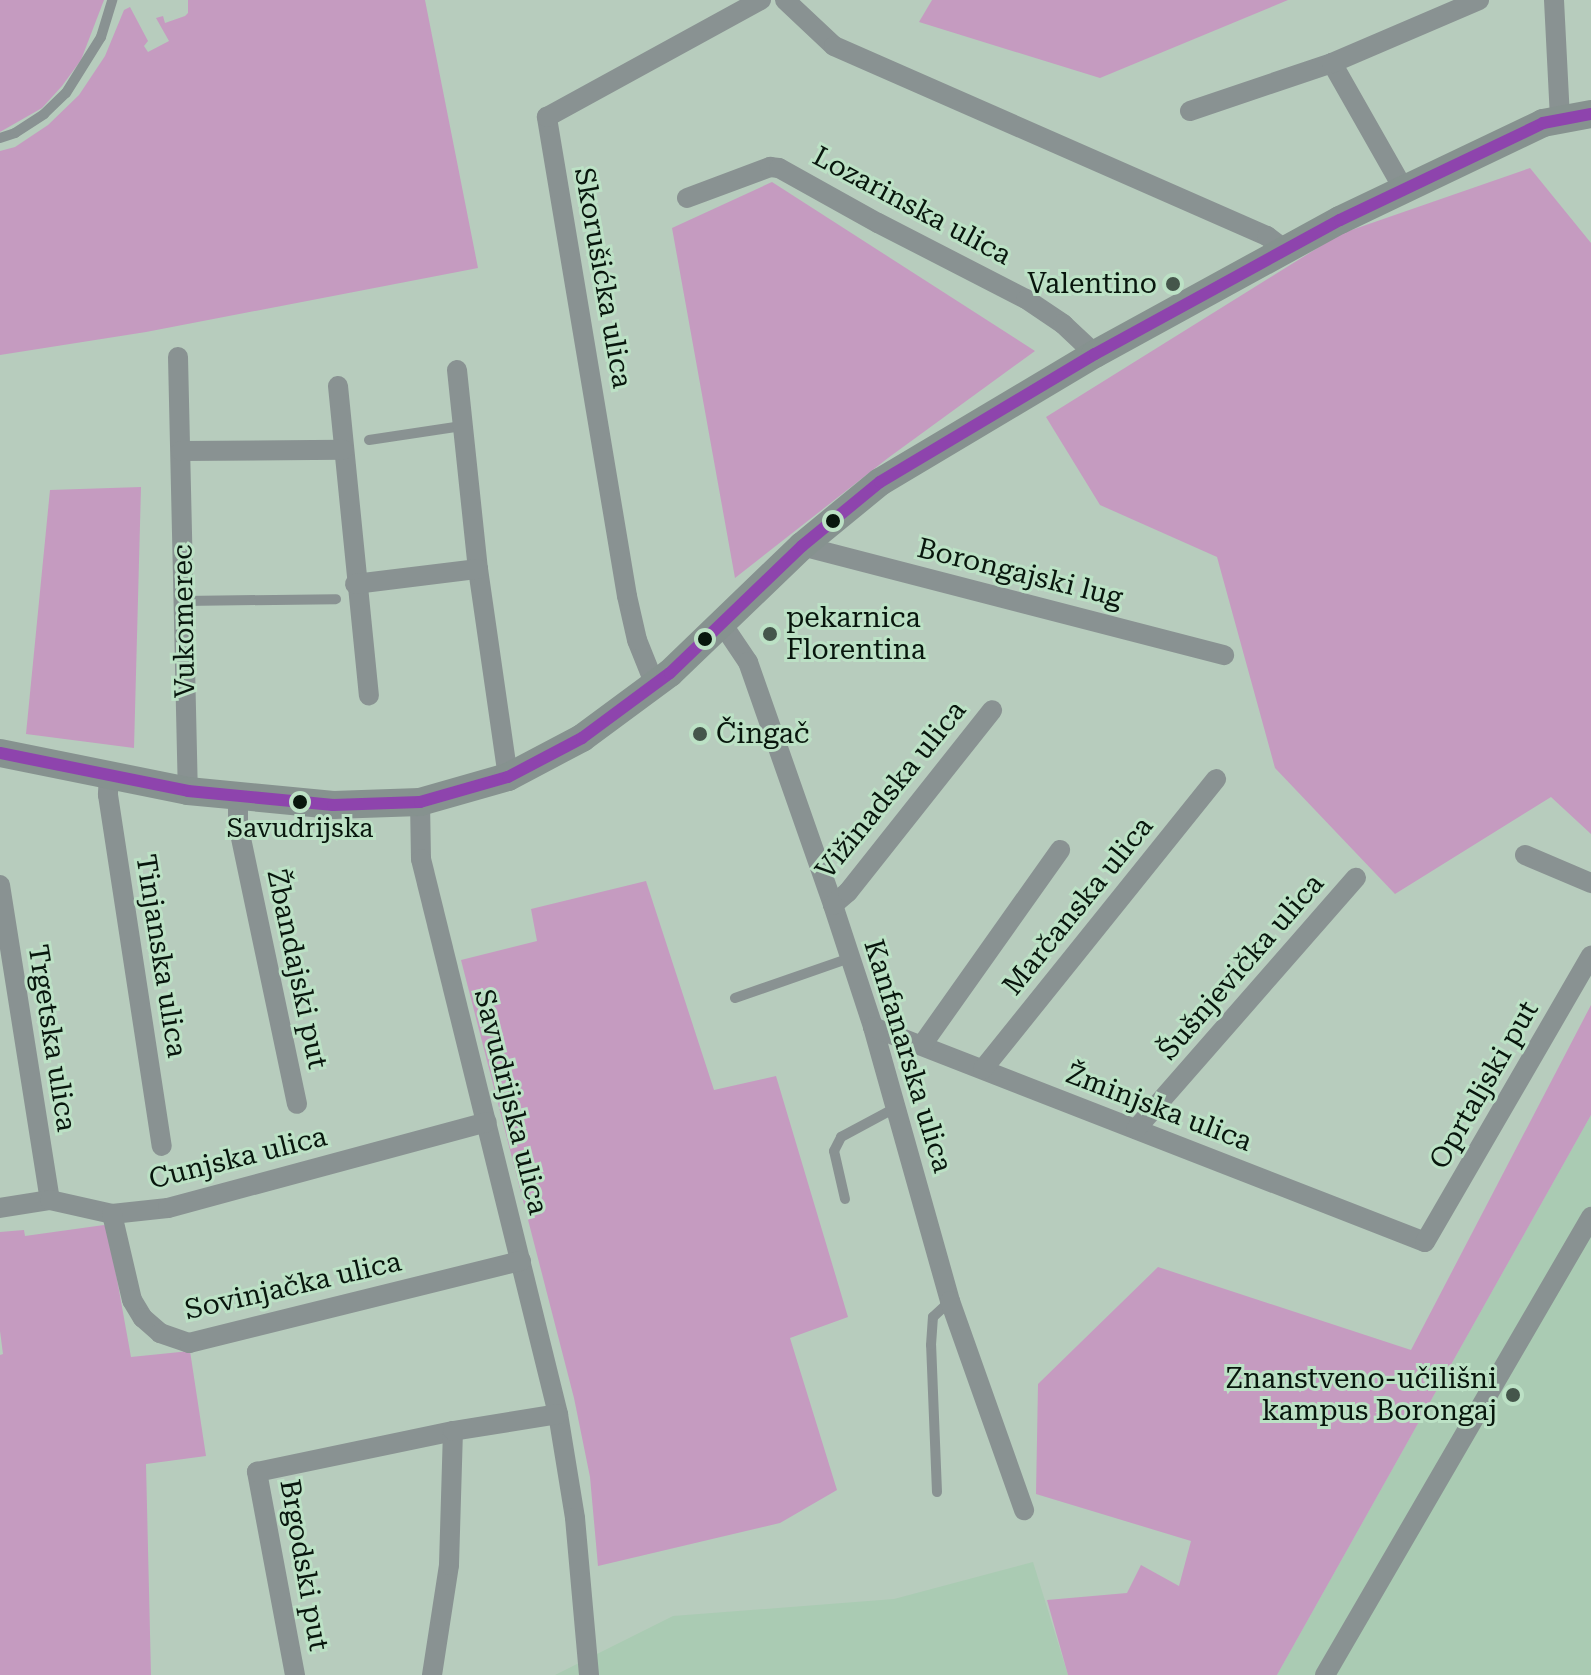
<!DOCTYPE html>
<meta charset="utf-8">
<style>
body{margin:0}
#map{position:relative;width:1591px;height:1675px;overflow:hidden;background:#b7ccbd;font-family:"Roboto Serif",serif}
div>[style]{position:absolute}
.built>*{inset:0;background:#aacbb3}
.green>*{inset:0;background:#c59bc0}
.lane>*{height:10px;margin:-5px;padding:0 5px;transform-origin:5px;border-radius:5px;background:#899292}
.street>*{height:20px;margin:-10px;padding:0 10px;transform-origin:10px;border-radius:10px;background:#899292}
.secondary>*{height:28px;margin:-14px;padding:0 14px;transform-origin:14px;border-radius:14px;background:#86928f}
.bus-1>*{height:12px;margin:-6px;padding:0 6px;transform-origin:6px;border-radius:6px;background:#8e44ad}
.dots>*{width:22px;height:22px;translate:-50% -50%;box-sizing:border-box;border:4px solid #bce1c5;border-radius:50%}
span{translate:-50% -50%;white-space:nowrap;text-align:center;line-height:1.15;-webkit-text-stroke:6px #bce1c5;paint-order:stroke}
.bus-label{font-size:26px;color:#08160d}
.street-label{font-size:28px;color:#08160d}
.poi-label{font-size:28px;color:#08160d}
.right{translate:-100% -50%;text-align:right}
.left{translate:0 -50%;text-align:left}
</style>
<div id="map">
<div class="built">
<div style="clip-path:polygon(1591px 1115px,1591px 1675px,1277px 1675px)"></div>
<div style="clip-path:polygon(1033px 1562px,1068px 1675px,555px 1675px,673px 1616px,894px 1599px)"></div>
</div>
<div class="green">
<div style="clip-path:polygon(0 0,104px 0,81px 60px,62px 86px,42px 108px,0 132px)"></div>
<div style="clip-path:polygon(188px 0,425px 0,478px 268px,146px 332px,0 355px,0 151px,15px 147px,48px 125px,79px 95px,105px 56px,124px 10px,130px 7px,148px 41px,144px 46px,148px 52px,169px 41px,156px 18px,163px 16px,165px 23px,185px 16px,188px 13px)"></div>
<div style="clip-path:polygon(932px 0,1288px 0,1100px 78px,919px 22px)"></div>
<div style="clip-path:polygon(1530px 168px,1591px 243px,1591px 834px,1551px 797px,1395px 894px,1275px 768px,1217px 557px,1100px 505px,1046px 417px,1340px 234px)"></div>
<div style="clip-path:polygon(772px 182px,1035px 351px,888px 458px,735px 578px,672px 228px)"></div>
<div style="clip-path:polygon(141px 487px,134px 748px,26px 734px,50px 490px)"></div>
<div style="clip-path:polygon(646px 881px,714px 1090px,776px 1076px,848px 1317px,790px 1338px,837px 1490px,780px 1523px,598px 1566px,590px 1477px,574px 1398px,461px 960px,537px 941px,531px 909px)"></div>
<div style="clip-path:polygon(1591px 1005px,1591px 1115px,1277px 1675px,1068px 1675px,1047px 1600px,1127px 1593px,1141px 1565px,1179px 1586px,1191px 1541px,1036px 1494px,1038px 1384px,1158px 1267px,1411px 1350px)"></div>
<div style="clip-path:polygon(104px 1225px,108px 1229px,131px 1357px,190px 1351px,206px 1456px,146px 1464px,151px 1675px,0 1675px,0 1355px,3px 1354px,0 1331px,0 1232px,24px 1230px,25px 1236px)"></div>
</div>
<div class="lane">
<div style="left:0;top:138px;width:16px;rotate:-18deg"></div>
<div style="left:15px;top:133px;width:35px;rotate:-33deg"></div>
<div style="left:44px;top:114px;width:30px;rotate:-44deg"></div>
<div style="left:66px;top:93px;width:66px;rotate:-58deg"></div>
<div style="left:101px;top:37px;width:39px;rotate:-73deg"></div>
<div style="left:369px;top:440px;width:94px;rotate:-8.6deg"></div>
<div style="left:183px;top:601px;width:153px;rotate:-0.7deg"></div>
<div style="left:735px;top:998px;width:122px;rotate:-19.2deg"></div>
<div style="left:845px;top:1199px;width:49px;rotate:-102.9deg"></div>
<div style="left:834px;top:1151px;width:16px;rotate:-63deg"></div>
<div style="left:841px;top:1137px;width:59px;rotate:-28.3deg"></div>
<div style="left:937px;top:1492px;width:147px;rotate:-92.3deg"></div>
<div style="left:931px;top:1345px;width:28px;rotate:-86deg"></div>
<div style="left:933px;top:1317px;width:23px;rotate:-43deg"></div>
</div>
<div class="street">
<div style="left:785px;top:0;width:67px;rotate:43.2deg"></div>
<div style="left:834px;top:46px;width:473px;rotate:23.7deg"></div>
<div style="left:1267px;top:236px;width:21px;rotate:37deg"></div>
<div style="left:1554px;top:0;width:118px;rotate:87.1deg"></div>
<div style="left:1332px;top:63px;width:146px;rotate:60.4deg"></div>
<div style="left:1190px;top:111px;width:150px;rotate:-18.7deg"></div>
<div style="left:1332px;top:63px;width:160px;rotate:-23.2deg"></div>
<div style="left:687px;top:198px;width:89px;rotate:-20.5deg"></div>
<div style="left:770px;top:167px;width:9px;rotate:6deg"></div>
<div style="left:779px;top:168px;width:113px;rotate:29.1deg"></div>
<div style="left:878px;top:223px;width:166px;rotate:27.2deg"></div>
<div style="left:1026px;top:299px;width:45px;rotate:34deg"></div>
<div style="left:1063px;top:324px;width:44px;rotate:43.2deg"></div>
<div style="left:178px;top:357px;width:434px;rotate:88.7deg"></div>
<div style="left:457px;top:370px;width:200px;rotate:84deg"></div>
<div style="left:478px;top:569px;width:210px;rotate:81.8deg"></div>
<div style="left:338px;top:386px;width:311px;rotate:84.3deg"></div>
<div style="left:181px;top:451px;width:162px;rotate:-0.4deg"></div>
<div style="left:802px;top:546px;width:436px;rotate:14.5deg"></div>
<div style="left:355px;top:584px;width:124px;rotate:-7deg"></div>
<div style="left:723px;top:625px;width:45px;rotate:56deg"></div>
<div style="left:748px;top:662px;width:257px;rotate:70.7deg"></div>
<div style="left:833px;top:905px;width:128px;rotate:71.8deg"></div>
<div style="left:873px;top:1027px;width:285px;rotate:74.3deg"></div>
<div style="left:950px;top:1301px;width:222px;rotate:70.5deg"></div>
<div style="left:655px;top:685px;width:48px;rotate:-111.8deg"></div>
<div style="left:637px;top:640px;width:45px;rotate:-102.8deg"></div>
<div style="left:627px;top:596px;width:486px;rotate:-99.5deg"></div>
<div style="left:547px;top:117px;width:244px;rotate:-28.7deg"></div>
<div style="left:109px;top:774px;width:21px;rotate:93deg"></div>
<div style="left:108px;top:795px;width:355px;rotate:81.3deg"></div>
<div style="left:238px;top:798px;width:26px;rotate:90deg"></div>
<div style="left:238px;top:824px;width:286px;rotate:78.1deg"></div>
<div style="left:420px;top:802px;width:57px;rotate:89deg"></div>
<div style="left:421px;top:859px;width:572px;rotate:76.13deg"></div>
<div style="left:558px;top:1414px;width:105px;rotate:80.7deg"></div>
<div style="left:575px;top:1518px;width:158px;rotate:84.9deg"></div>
<div style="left:1525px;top:855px;width:72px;rotate:23deg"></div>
<div style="left:0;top:885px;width:319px;rotate:81deg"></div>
<div style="left:833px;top:905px;width:20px;rotate:-41deg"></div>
<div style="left:848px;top:892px;width:232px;rotate:-51.6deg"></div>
<div style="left:873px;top:1027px;width:592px;rotate:21.28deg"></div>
<div style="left:1425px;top:1242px;width:331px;rotate:-59.9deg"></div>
<div style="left:922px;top:1045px;width:239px;rotate:-54.7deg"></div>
<div style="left:983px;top:1069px;width:372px;rotate:-51.2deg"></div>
<div style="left:1136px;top:1129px;width:334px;rotate:-48.8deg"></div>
<div style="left:0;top:1208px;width:51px;rotate:-9.1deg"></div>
<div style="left:50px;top:1200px;width:64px;rotate:12.7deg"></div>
<div style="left:112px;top:1214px;width:56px;rotate:-6.1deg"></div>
<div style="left:168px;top:1208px;width:330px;rotate:-15.1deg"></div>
<div style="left:112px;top:1214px;width:88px;rotate:76.9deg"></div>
<div style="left:132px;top:1300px;width:21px;rotate:59deg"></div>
<div style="left:143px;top:1318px;width:23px;rotate:41deg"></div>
<div style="left:160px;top:1333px;width:31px;rotate:19deg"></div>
<div style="left:189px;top:1343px;width:342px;rotate:-13.9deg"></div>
<div style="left:295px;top:1675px;width:207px;rotate:-100.6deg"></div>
<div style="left:257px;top:1472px;width:200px;rotate:-11.8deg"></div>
<div style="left:432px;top:1675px;width:111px;rotate:-81.2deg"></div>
<div style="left:449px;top:1565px;width:134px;rotate:-88.3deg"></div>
<div style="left:453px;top:1431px;width:106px;rotate:-9.2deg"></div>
<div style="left:1325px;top:1675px;width:530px;rotate:-59.85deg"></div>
</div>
<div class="secondary">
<div style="left:0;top:753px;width:192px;rotate:11.4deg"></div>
<div style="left:188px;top:791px;width:146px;rotate:5.5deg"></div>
<div style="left:333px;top:805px;width:87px;rotate:-2deg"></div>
<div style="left:420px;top:802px;width:91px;rotate:-15.9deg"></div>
<div style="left:508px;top:777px;width:84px;rotate:-27.8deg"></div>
<div style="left:582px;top:738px;width:109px;rotate:-36.5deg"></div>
<div style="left:670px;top:673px;width:183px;rotate:-43.9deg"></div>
<div style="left:802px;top:546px;width:101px;rotate:-39.4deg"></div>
<div style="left:880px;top:482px;width:250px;rotate:-30.8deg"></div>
<div style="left:1095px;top:354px;width:279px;rotate:-28.7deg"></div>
<div style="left:1340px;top:220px;width:225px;rotate:-25.5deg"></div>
<div style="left:1543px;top:123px;width:49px;rotate:-10.6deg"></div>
</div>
<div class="bus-1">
<div style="left:0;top:753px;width:192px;rotate:11.4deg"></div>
<div style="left:188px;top:791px;width:146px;rotate:5.5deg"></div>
<div style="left:333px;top:805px;width:87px;rotate:-2deg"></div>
<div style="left:420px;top:802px;width:91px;rotate:-15.9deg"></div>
<div style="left:508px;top:777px;width:84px;rotate:-27.8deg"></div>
<div style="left:582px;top:738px;width:109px;rotate:-36.5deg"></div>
<div style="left:670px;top:673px;width:183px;rotate:-43.9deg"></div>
<div style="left:802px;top:546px;width:101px;rotate:-39.4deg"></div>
<div style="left:880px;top:482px;width:250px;rotate:-30.8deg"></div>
<div style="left:1095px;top:354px;width:279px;rotate:-28.7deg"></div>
<div style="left:1340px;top:220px;width:225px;rotate:-25.5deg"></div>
<div style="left:1543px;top:123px;width:49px;rotate:-10.6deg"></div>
</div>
<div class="dots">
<div style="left:1173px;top:284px;background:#45564b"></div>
<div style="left:833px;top:521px;background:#08160d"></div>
<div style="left:770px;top:634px;background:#45564b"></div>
<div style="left:705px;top:639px;background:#08160d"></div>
<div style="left:700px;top:734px;background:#45564b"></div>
<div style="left:300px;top:802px;background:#08160d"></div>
<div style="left:1513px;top:1395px;background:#45564b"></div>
</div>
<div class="bus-label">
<span style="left:300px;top:829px">Savudrijska</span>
</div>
<div class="street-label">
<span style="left:912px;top:206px;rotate:28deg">Lozarinska ulica</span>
<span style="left:603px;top:278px;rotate:80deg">Skorušićka ulica</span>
<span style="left:1020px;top:573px;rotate:14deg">Borongajski lug</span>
<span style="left:184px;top:621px;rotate:-91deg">Vukomerec</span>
<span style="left:891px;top:790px;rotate:-51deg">Vižinadska ulica</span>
<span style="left:1078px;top:906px;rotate:-51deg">Marčanska ulica</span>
<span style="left:161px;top:956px;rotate:81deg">Tinjanska ulica</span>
<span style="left:1241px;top:967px;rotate:-49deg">Šušnjevička ulica</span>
<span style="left:297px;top:969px;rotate:78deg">Žbandajski put</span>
<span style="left:52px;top:1038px;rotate:81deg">Trgetska ulica</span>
<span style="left:908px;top:1056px;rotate:73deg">Kanfanarska ulica</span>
<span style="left:1484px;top:1085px;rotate:-60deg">Oprtaljski put</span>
<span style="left:511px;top:1102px;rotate:76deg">Savudrijska ulica</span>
<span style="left:1159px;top:1108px;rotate:21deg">Žminjska ulica</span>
<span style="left:238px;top:1158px;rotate:-14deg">Cunjska ulica</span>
<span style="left:293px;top:1286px;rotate:-13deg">Sovinjačka ulica</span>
<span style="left:304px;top:1565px;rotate:80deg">Brgodski put</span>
</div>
<div class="poi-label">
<span class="right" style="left:1157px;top:284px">Valentino</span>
<span class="left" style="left:786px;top:634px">pekarnica<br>Florentina</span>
<span class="left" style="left:716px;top:734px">Čingač</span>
<span class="right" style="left:1497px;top:1395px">Znanstveno-učilišni<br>kampus Borongaj</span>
</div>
</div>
